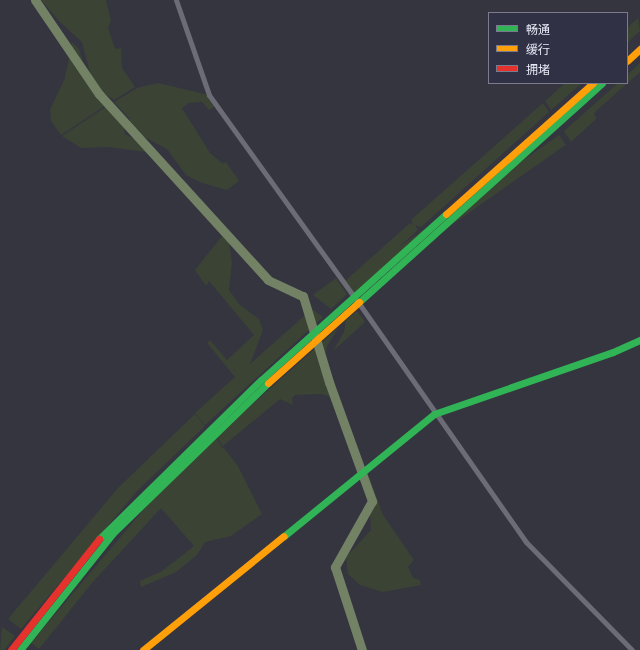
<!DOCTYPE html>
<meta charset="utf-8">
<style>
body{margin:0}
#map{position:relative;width:640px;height:650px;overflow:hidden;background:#353540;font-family:"Work Sans","Noto Sans SC",sans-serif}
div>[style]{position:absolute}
.green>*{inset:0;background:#3b4335;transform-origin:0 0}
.river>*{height:9px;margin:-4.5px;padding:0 4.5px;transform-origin:4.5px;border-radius:4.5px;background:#738264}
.street>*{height:5px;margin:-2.5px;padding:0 2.5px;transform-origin:2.5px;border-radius:2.5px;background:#6c6c76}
.fast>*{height:7px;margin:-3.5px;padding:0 3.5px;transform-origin:3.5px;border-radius:3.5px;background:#30b455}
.slow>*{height:7px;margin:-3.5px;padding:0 3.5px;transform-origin:3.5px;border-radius:3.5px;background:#ff9f0a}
.jam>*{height:7px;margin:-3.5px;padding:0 3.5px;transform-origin:3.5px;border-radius:3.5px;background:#e5322d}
span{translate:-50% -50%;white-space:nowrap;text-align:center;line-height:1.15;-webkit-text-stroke:4px #303145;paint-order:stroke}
.legend{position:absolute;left:488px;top:12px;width:140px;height:72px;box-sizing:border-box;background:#303145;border:1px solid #7a7b8c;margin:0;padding:5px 7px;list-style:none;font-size:12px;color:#e9eaf7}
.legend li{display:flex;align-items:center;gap:8px;height:20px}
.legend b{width:20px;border:1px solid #7a7b8c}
</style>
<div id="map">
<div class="green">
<div style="clip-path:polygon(41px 0,106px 0,111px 21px,108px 28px,114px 46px,116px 49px,121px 48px,122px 68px,135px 87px,114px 100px,102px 92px,91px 76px,82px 42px,59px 21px)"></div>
<div style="clip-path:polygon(638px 18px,640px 31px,627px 43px,627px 28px)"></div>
<div style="clip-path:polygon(72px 42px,79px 49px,91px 88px,109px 103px,61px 135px,51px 121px,50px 110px,65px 78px)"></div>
<div style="clip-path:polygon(640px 63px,640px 72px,596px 111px,594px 115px,597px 118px,571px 142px,564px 131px,618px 83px,627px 83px,627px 75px)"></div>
<div style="clip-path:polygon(158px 83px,209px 95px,214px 107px,209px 110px,202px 102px,189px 103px,182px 108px,210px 153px,222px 163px,226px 162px,239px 181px,227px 190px,202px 183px,186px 175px,167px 149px,133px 131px,129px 118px,114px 102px,137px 88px)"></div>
<div style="clip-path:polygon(565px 83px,582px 83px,551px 110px,545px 101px)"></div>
<div style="clip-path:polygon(543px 103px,549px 112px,421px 227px,415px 225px,418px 230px,351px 291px,344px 282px,410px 223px,413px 225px,411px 220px)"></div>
<div style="clip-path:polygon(110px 104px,123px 122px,125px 134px,150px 148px,147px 152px,107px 147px,81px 148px,62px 136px)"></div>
<div style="left:559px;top:135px;width:12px;height:260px;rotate:55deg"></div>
<div style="clip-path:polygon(227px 230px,232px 262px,229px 290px,239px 304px,259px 319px,263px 330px,250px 364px,312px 309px,323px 317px,205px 425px,195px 413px,235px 377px,207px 343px,210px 340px,227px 360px,254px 335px,209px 281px,206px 286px,195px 270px)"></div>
<div style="clip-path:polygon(336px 278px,347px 294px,331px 309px,313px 295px)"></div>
<div style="clip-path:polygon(357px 311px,365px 322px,333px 351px,344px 332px,346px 320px)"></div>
<div style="clip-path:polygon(339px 327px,327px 346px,322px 366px,330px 397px,322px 394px,295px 395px,292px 398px,293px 405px,280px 399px,223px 446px,216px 437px)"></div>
<div style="clip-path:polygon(195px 414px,205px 426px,138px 490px,21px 629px,8px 619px,118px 488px)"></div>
<div style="clip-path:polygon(216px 438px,222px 447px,220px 449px,223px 447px,238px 466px,262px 514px,231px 536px,205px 542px,197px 555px,176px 572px,141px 587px,140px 581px,162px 571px,194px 546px,161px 508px,92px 583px,39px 649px,31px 643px,150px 502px)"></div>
<div style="clip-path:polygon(367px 471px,383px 515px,414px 560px,408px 567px,413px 578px,420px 580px,421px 585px,383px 592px,360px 585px,348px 574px,346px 557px,371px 530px)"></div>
<div style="clip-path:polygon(2px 627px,15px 636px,4px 650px,0 650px)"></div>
</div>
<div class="river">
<div style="left:35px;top:0;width:114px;rotate:55.8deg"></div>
<div style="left:99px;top:94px;width:251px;rotate:47.7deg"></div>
<div style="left:268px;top:280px;width:38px;rotate:25deg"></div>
<div style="left:303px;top:296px;width:90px;rotate:73.2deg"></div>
<div style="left:329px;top:382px;width:127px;rotate:70.1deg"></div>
<div style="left:372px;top:501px;width:76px;rotate:119.3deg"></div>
<div style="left:335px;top:567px;width:87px;rotate:72deg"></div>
</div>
<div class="street">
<div style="left:176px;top:0;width:101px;rotate:70.8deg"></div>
<div style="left:209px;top:95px;width:255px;rotate:54.3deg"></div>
<div style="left:358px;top:302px;width:293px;rotate:55deg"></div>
<div style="left:526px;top:542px;width:151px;rotate:45.5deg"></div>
</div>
<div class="fast">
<div style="left:359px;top:302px;width:327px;rotate:-42deg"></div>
<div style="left:284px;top:536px;width:193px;rotate:-39.1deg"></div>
<div style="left:434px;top:414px;width:189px;rotate:-19.1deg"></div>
<div style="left:613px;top:352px;width:30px;rotate:-24deg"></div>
<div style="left:99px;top:539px;width:227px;rotate:-44.5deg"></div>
<div style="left:261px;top:380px;width:249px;rotate:-41.9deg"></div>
<div style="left:20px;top:650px;width:149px;rotate:-51.5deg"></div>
<div style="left:113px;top:533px;width:216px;rotate:-44.1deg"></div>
</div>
<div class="slow">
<div style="left:627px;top:61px;width:18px;rotate:-43deg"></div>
<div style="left:446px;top:214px;width:197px;rotate:-41.7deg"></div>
<div style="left:268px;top:383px;width:122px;rotate:-41.7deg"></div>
<div style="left:143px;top:650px;width:181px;rotate:-39deg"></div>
</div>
<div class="jam">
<div style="left:11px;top:650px;width:142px;rotate:-51.6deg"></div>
</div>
<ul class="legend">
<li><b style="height:5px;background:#30b455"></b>畅通</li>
<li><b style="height:5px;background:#ff9f0a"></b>缓行</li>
<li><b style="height:5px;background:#e5322d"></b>拥堵</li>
</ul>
</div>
